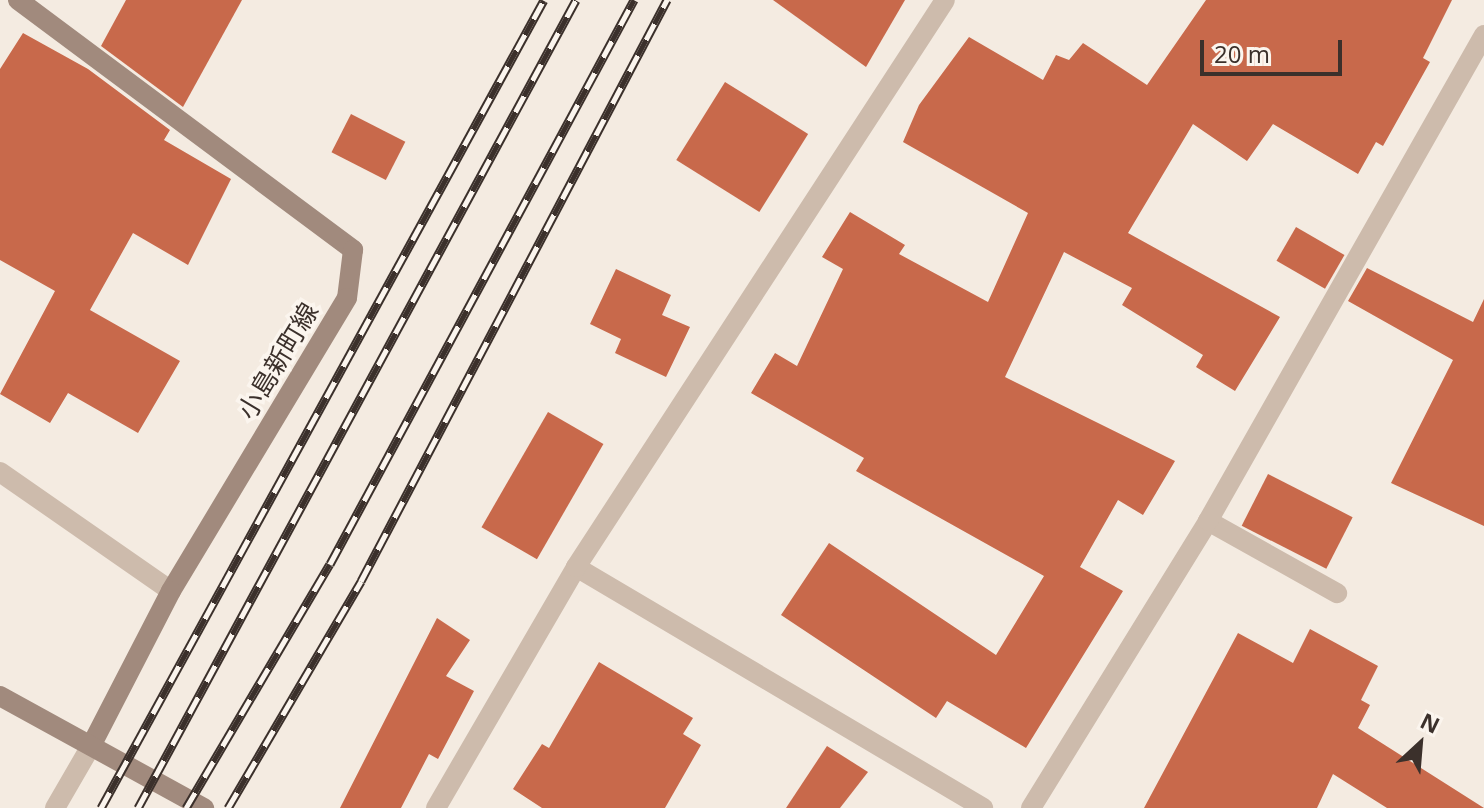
<!DOCTYPE html>
<meta charset="utf-8">
<style>
body{margin:0}
#map{position:relative;width:1484px;height:808px;overflow:hidden;background:#f4ebe1;font-family:"Open Sans","Noto Sans JP",sans-serif}
div>[style]{position:absolute}
.building>*{inset:0;background:#c8694b;transform-origin:0 0}
.street>*{height:20px;margin:-10px;padding:0 10px;transform-origin:10px;border-radius:10px;background:#cdbbac}
.secondary>*{height:20px;margin:-10px;padding:0 10px;transform-origin:10px;border-radius:10px;background:#a18a7d}
.rail>*{height:9px;margin-top:-4.5px;transform-origin:0;background:repeating-linear-gradient(90deg,#fbf5ee 0 18px,#3b302b 0 36px);box-sizing:border-box;border-block:2px solid #3b302b}
span{translate:-50% -50%;white-space:nowrap;text-align:center;line-height:1.15;-webkit-text-stroke:7px #fbf5ee;paint-order:stroke}
.street-label{font-size:26px;color:#3b302b}
.north{position:absolute;left:1380px;top:704px;width:80px;height:80px;-webkit-text-stroke:6px #fbf5ee;paint-order:stroke;rotate:26deg;font-size:22px;font-weight:700;line-height:32px;text-align:center;color:#3b302b}
.north::after{content:'';display:block;margin:auto;width:28px;height:36px;background:#3b302b;clip-path:polygon(50% 0,100% 100%,50% 72%,0 100%)}
.scale{position:absolute;left:1200px;top:40px;width:142px;height:36px;box-sizing:border-box;border:4px solid #3b302b;border-top:0;padding-left:10px;font-size:24px;line-height:28px;white-space:nowrap;color:#3b302b;-webkit-text-stroke:6px #fbf5ee;paint-order:stroke}
</style>
<div id="map">
<div class="building">
<div style="clip-path:polygon(126px 0,242px 0,183px 107px,101px 46px)"></div>
<div style="clip-path:polygon(773px 0,905px 0,866px 67px)"></div>
<div style="clip-path:polygon(1206px 0,1452px 0,1423px 58px,1430px 62px,1383px 146px,1376px 142px,1358px 174px,1273px 124px,1247px 161px,1193px 124px,1128px 233px,1280px 317px,1235px 391px,1196px 367px,1203px 355px,1122px 305px,1132px 288px,1064px 252px,1005px 377px,1175px 461px,1143px 515px,1118px 500px,1080px 567px,1123px 591px,1026px 748px,947px 701px,936px 718px,781px 615px,829px 543px,996px 655px,1044px 576px,856px 471px,864px 458px,751px 393px,775px 353px,797px 366px,843px 269px,822px 257px,850px 212px,905px 245px,899px 254px,988px 302px,1028px 213px,903px 142px,919px 105px,969px 37px,1043px 80px,1056px 55px,1069px 60px,1083px 43px,1147px 85px)"></div>
<div style="clip-path:polygon(23px 33px,88px 69px,170px 130px,164px 140px,231px 179px,188px 265px,133px 233px,90px 310px,180px 361px,138px 433px,68px 393px,50px 423px,0 394px,55px 291px,0 260px,0 69px)"></div>
<div style="left:725px;top:82px;width:98px;height:92px;rotate:32deg"></div>
<div style="left:351px;top:114px;width:61px;height:43px;rotate:27deg"></div>
<div style="left:1296px;top:227px;width:56px;height:39px;rotate:30deg"></div>
<div style="clip-path:polygon(1367px 268px,1473px 322px,1484px 299px,1484px 526px,1391px 483px,1453px 360px,1348px 301px)"></div>
<div style="clip-path:polygon(616px 269px,671px 295px,662px 315px,690px 327px,666px 377px,615px 353px,621px 339px,590px 324px)"></div>
<div style="left:548px;top:412px;width:64px;height:133px;rotate:30deg"></div>
<div style="left:1268px;top:474px;width:95px;height:58px;rotate:27deg"></div>
<div style="clip-path:polygon(437px 618px,470px 640px,446px 676px,474px 691px,438px 759px,429px 754px,401px 808px,340px 808px)"></div>
<div style="clip-path:polygon(1310px 629px,1378px 666px,1361px 700px,1370px 705px,1358px 728px,1484px 808px,1387px 808px,1333px 774px,1317px 808px,1144px 808px,1238px 633px,1293px 663px)"></div>
<div style="clip-path:polygon(599px 662px,693px 718px,683px 734px,701px 745px,665px 808px,542px 808px,513px 789px,542px 744px,549px 748px)"></div>
<div style="clip-path:polygon(827px 746px,868px 772px,840px 808px,786px 808px)"></div>
</div>
<div class="street">
<div style="left:0;top:472px;width:208px;rotate:34.8deg"></div>
<div style="left:1208px;top:521px;width:148px;rotate:29.2deg"></div>
<div style="left:576px;top:567px;width:473px;rotate:30.6deg"></div>
<div style="left:55px;top:808px;width:72px;rotate:-59.9deg"></div>
<div style="left:436px;top:808px;width:279px;rotate:-59.8deg"></div>
<div style="left:576px;top:567px;width:676px;rotate:-56.94deg"></div>
<div style="left:1031px;top:808px;width:337px;rotate:-58.3deg"></div>
<div style="left:1208px;top:521px;width:559px;rotate:-60.41deg"></div>
</div>
<div class="secondary">
<div style="left:18px;top:0;width:418px;rotate:36.7deg"></div>
<div style="left:353px;top:250px;width:48px;rotate:97.1deg"></div>
<div style="left:347px;top:298px;width:342px;rotate:121deg"></div>
<div style="left:171px;top:591px;width:174px;rotate:117.3deg"></div>
<div style="left:0;top:696px;width:233px;rotate:28.8deg"></div>
</div>
<div class="rail">
<div style="left:101px;top:808px;width:921px;rotate:-61.27deg"></div>
<div style="left:138px;top:808px;width:919px;rotate:-61.54deg"></div>
<div style="left:186px;top:808px;width:283px;rotate:-59.5deg"></div>
<div style="left:330px;top:564px;width:641px;rotate:-61.68deg"></div>
<div style="left:228px;top:808px;width:263px;rotate:-59.6deg"></div>
<div style="left:361px;top:581px;width:657px;rotate:-62.23deg"></div>
</div>
<div class="street-label">
<span style="left:278px;top:361px;rotate:-59deg">小島新町線</span>
</div>
<div class="north">N</div>
<div class="scale">20 m</div>
</div>
